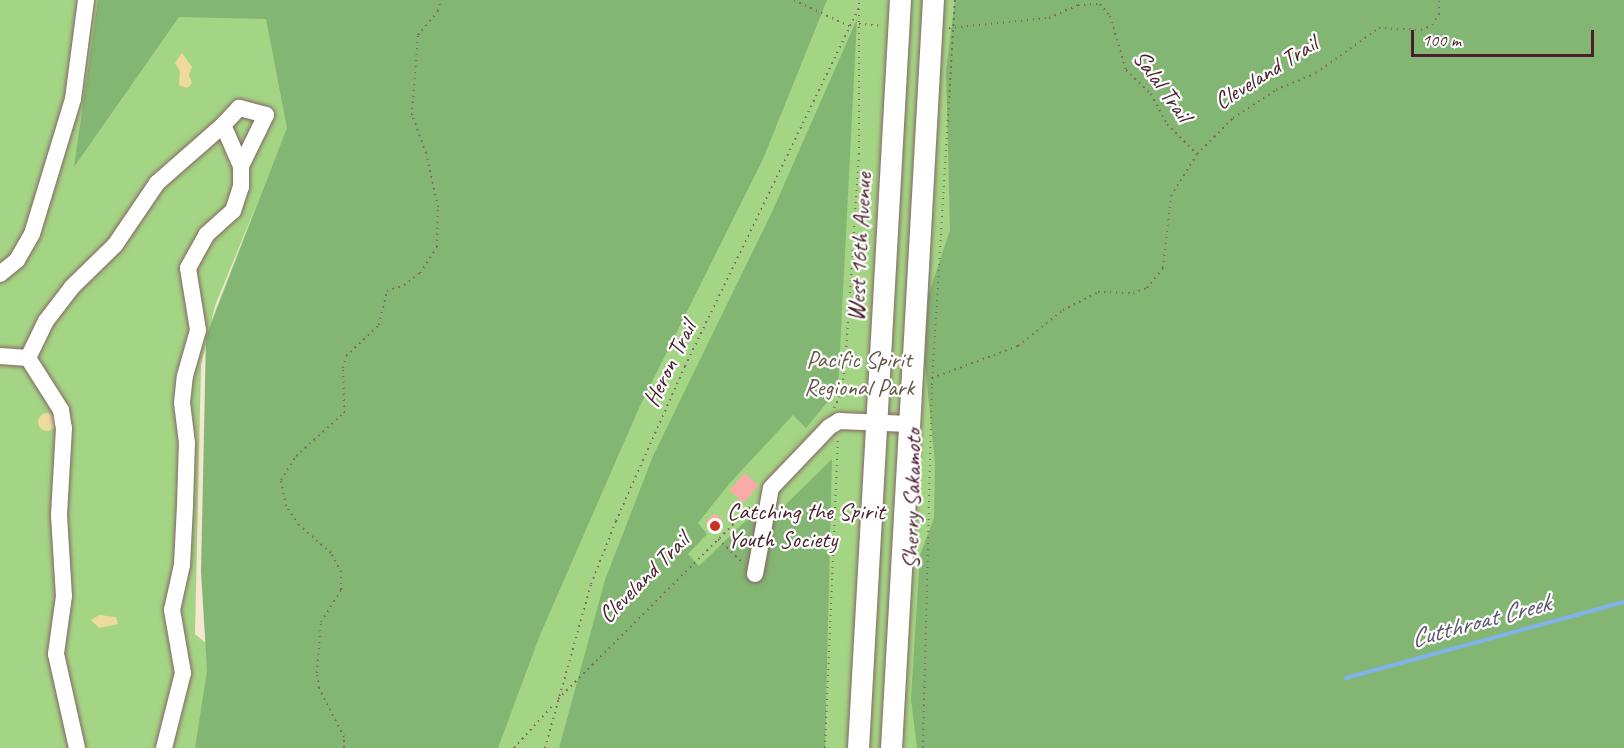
<!DOCTYPE html>
<style>
body{margin:0}
#map{position:relative;width:1624px;height:748px;overflow:hidden;background:#f6e7d2;font-family:Caveat,sans-serif}
div>[style]{position:absolute}
.green>*{inset:0;background:#a4d584}
.forest>*{inset:0;background:#83b672}
.sand>*{inset:0;background:#eeda9e}
.round{border-radius:50%}
.stream>*{height:4px;margin:-2px;padding:0 2px;transform-origin:2px;border-radius:2px;background:#80b3ed}
.building>*{inset:0;background:#fcaaa7;transform-origin:0 0}
.path>*{height:2px;margin-top:-1px;transform-origin:0;background:repeating-linear-gradient(90deg,#866565 0 1.5px,transparent 0 6px)}
.roads{filter:drop-shadow(0 0 2px #866565) drop-shadow(0 0 2px #866565)}
.minor>*{height:16px;margin:-8px;padding:0 8px;transform-origin:8px;border-radius:8px;background:#fff}
.major>*{height:21px;margin:-10.5px;padding:0 10.5px;transform-origin:10.5px;border-radius:10.5px;background:#fff}
.dots>*{width:16px;height:16px;translate:-50% -50%;box-sizing:border-box;border:3px solid #fff;border-radius:50%}
span{translate:-50% -50%;white-space:nowrap;text-align:center;line-height:1.15;-webkit-text-stroke:4.5px #fff;paint-order:stroke}
.street-label{font-size:24px;color:#4a1f2b}
.park-label{font-size:24px;color:#655646}
.poi-label{font-size:24px;color:#4a1f2b}
.left{translate:0 -50%;text-align:left}
.water-label{font-size:26px;color:#5d536f;font-style:italic}
.scale{position:absolute;left:1411px;top:30px;width:183px;height:27px;box-sizing:border-box;border:3px solid #4a1f2b;border-top:0;padding-left:8px;font-size:18px;line-height:21px;white-space:nowrap;color:#4a1f2b;-webkit-text-stroke:4px #fff;paint-order:stroke}
</style>
<div id="map">
<div class="green">
<div style="clip-path:polygon(evenodd,0 0,1624px 0,1624px 748px,0 748px,0 0,258px 201px,211px 322px,215px 306px,258px 201px,0 0,206px 345px,207px 644px,195px 634px,201px 364px,206px 345px)"></div>
</div>
<div class="forest">
<div style="clip-path:polygon(98px 0,827px 0,763px 159px,639px 408px,540px 635px,498px 748px,195px 748px,207px 671px,201px 572px,206px 337px,287px 128px,266px 19px,179px 17px,74px 167px)"></div>
<div style="clip-path:polygon(955px 0,1624px 0,1624px 748px,917px 748px,911px 699px,920px 555px,934px 518px,935px 463px,925px 365px,928px 296px,950px 230px,946px 70px)"></div>
<div style="clip-path:polygon(857px 19px,838px 389px,806px 428px,793px 415px,729px 484px,698px 523px,707px 534px,688px 554px,699px 566px,757px 510px,768px 522px,832px 459px,825px 748px,559px 748px,605px 580px,653px 456px,772px 212px)"></div>
</div>
<div class="sand">
<div style="clip-path:polygon(182px 53px,192px 67px,189px 75px,192px 83px,187px 88px,179px 85px,180px 71px,175px 63px)"></div>
<div class="round" style="left:38px;top:413px;width:18px;height:18px"></div>
<div style="clip-path:polygon(99px 615px,116px 617px,118px 624px,99px 628px,91px 620px)"></div>
</div>
<div class="stream">
<div style="left:1346px;top:678px;width:288px;rotate:-15.3deg"></div>
</div>
<div class="building">
<div style="left:745px;top:473px;width:19px;height:23px;rotate:43deg"></div>
<div style="left:714px;top:513px;width:12px;height:13px;rotate:42deg"></div>
</div>
<div class="path">
<div style="left:794px;top:0;width:61px;rotate:25.3deg"></div>
<div style="left:859px;top:24px;width:24px;rotate:5deg"></div>
<div style="left:949px;top:28px;width:100px;rotate:-5.7deg"></div>
<div style="left:1049px;top:18px;width:32px;rotate:-24deg"></div>
<div style="left:1078px;top:5px;width:22px;rotate:-3deg"></div>
<div style="left:1100px;top:4px;width:16px;rotate:50deg"></div>
<div style="left:1110px;top:16px;width:56px;rotate:73.5deg"></div>
<div style="left:1126px;top:70px;width:35px;rotate:44deg"></div>
<div style="left:1151px;top:94px;width:34px;rotate:62deg"></div>
<div style="left:1167px;top:124px;width:42px;rotate:45deg"></div>
<div style="left:932px;top:378px;width:92px;rotate:-20.4deg"></div>
<div style="left:1018px;top:346px;width:58px;rotate:-38.7deg"></div>
<div style="left:1063px;top:310px;width:39px;rotate:-27deg"></div>
<div style="left:1098px;top:292px;width:35px;rotate:2deg"></div>
<div style="left:1133px;top:293px;width:15px;rotate:-20deg"></div>
<div style="left:1147px;top:288px;width:26px;rotate:-51deg"></div>
<div style="left:1163px;top:268px;width:72px;rotate:-83.7deg"></div>
<div style="left:1171px;top:196px;width:49px;rotate:-58.2deg"></div>
<div style="left:1197px;top:154px;width:51px;rotate:-45deg"></div>
<div style="left:1233px;top:118px;width:51px;rotate:-33.1deg"></div>
<div style="left:1276px;top:90px;width:43px;rotate:-23deg"></div>
<div style="left:1316px;top:73px;width:77px;rotate:-35.5deg"></div>
<div style="left:1379px;top:28px;width:42px;rotate:2.7deg"></div>
<div style="left:1421px;top:30px;width:12px;rotate:-24deg"></div>
<div style="left:1432px;top:25px;width:13px;rotate:-58deg"></div>
<div style="left:1439px;top:14px;width:14px;rotate:-90deg"></div>
<div style="left:834px;top:408px;width:18px;rotate:-63deg"></div>
<div style="left:842px;top:392px;width:39px;rotate:-84deg"></div>
<div style="left:846px;top:353px;width:199px;rotate:-86.3deg"></div>
<div style="left:859px;top:154px;width:154px;rotate:-90deg"></div>
<div style="left:718px;top:539px;width:33px;rotate:44deg"></div>
<div style="left:558px;top:699px;width:276px;rotate:-44.9deg"></div>
<div style="left:344px;top:748px;width:11px;rotate:-90deg"></div>
<div style="left:344px;top:737px;width:55px;rotate:-117deg"></div>
<div style="left:319px;top:688px;width:15px;rotate:-98deg"></div>
<div style="left:317px;top:673px;width:51px;rotate:-85.5deg"></div>
<div style="left:321px;top:622px;width:38px;rotate:-58deg"></div>
<div style="left:341px;top:590px;width:18px;rotate:-90deg"></div>
<div style="left:341px;top:572px;width:21px;rotate:-118deg"></div>
<div style="left:331px;top:553px;width:43px;rotate:-138.8deg"></div>
<div style="left:299px;top:525px;width:23px;rotate:-124deg"></div>
<div style="left:286px;top:506px;width:26px;rotate:-101deg"></div>
<div style="left:281px;top:480px;width:28px;rotate:-58deg"></div>
<div style="left:296px;top:456px;width:64px;rotate:-41.9deg"></div>
<div style="left:344px;top:413px;width:45px;rotate:-91.3deg"></div>
<div style="left:343px;top:368px;width:12px;rotate:-76deg"></div>
<div style="left:346px;top:356px;width:45px;rotate:-43.2deg"></div>
<div style="left:379px;top:325px;width:35px;rotate:-77deg"></div>
<div style="left:387px;top:291px;width:18px;rotate:-19deg"></div>
<div style="left:404px;top:285px;width:20px;rotate:-37deg"></div>
<div style="left:420px;top:273px;width:31px;rotate:-57deg"></div>
<div style="left:437px;top:247px;width:40px;rotate:-88.6deg"></div>
<div style="left:438px;top:207px;width:55px;rotate:-102.5deg"></div>
<div style="left:426px;top:153px;width:40px;rotate:-110.2deg"></div>
<div style="left:412px;top:115px;width:80px;rotate:-85.7deg"></div>
<div style="left:418px;top:35px;width:31px;rotate:-50deg"></div>
<div style="left:438px;top:11px;width:11px;rotate:-75deg"></div>
<div style="left:514px;top:748px;width:59px;rotate:-47.7deg"></div>
<div style="left:545px;top:748px;width:170px;rotate:-74.3deg"></div>
<div style="left:591px;top:584px;width:68px;rotate:-68.4deg"></div>
<div style="left:616px;top:521px;width:170px;rotate:-66deg"></div>
<div style="left:685px;top:366px;width:398px;rotate:-64.1deg"></div>
<div style="left:825px;top:748px;width:309px;rotate:-87.6deg"></div>
<div style="left:923px;top:748px;width:363px;rotate:-88.6deg"></div>
<div style="left:932px;top:385px;width:386px;rotate:-86.6deg"></div>
</div>
<div class="roads">
<div class="minor">
<div style="left:0;top:274px;width:22px;rotate:-39deg"></div>
<div style="left:17px;top:260px;width:30px;rotate:-60deg"></div>
<div style="left:32px;top:234px;width:141px;rotate:-73.1deg"></div>
<div style="left:73px;top:99px;width:100px;rotate:-82.5deg"></div>
<div style="left:0;top:356px;width:28px;rotate:4deg"></div>
<div style="left:28px;top:358px;width:62px;rotate:57.6deg"></div>
<div style="left:61px;top:410px;width:18px;rotate:81deg"></div>
<div style="left:64px;top:428px;width:87px;rotate:93.3deg"></div>
<div style="left:59px;top:515px;width:81px;rotate:86.5deg"></div>
<div style="left:64px;top:596px;width:59px;rotate:97.9deg"></div>
<div style="left:56px;top:654px;width:96px;rotate:77.4deg"></div>
<div style="left:28px;top:358px;width:41px;rotate:-64.1deg"></div>
<div style="left:46px;top:321px;width:43px;rotate:-52.6deg"></div>
<div style="left:72px;top:287px;width:60px;rotate:-44.3deg"></div>
<div style="left:115px;top:245px;width:75px;rotate:-55.9deg"></div>
<div style="left:157px;top:183px;width:88px;rotate:-41.3deg"></div>
<div style="left:755px;top:574px;width:87px;rotate:-79.5deg"></div>
<div style="left:771px;top:488px;width:84px;rotate:-46.4deg"></div>
<div style="left:829px;top:427px;width:12px;rotate:-31deg"></div>
<div style="left:839px;top:421px;width:70px;rotate:2.5deg"></div>
<div style="left:164px;top:748px;width:77px;rotate:-75.8deg"></div>
<div style="left:183px;top:673px;width:64px;rotate:-99.9deg"></div>
<div style="left:172px;top:610px;width:46px;rotate:-77.5deg"></div>
<div style="left:182px;top:565px;width:60px;rotate:-87.1deg"></div>
<div style="left:185px;top:505px;width:62px;rotate:-88.2deg"></div>
<div style="left:187px;top:443px;width:40px;rotate:-97.1deg"></div>
<div style="left:182px;top:403px;width:27px;rotate:-84deg"></div>
<div style="left:185px;top:376px;width:48px;rotate:-74.2deg"></div>
<div style="left:198px;top:330px;width:63px;rotate:-99.2deg"></div>
<div style="left:188px;top:268px;width:38px;rotate:-61deg"></div>
<div style="left:206px;top:235px;width:36px;rotate:-42deg"></div>
<div style="left:233px;top:211px;width:25px;rotate:-72deg"></div>
<div style="left:241px;top:187px;width:21px;rotate:-90deg"></div>
<div style="left:241px;top:166px;width:57px;rotate:-63.9deg"></div>
<div style="left:266px;top:115px;width:28px;rotate:-165deg"></div>
<div style="left:239px;top:108px;width:23px;rotate:133deg"></div>
<div style="left:223px;top:125px;width:45px;rotate:66.3deg"></div>
</div>
<div class="major">
<div style="left:858px;top:748px;width:749px;rotate:-86.79deg"></div>
<div style="left:891px;top:748px;width:749px;rotate:-86.79deg"></div>
</div>
</div>
<div class="dots">
<div style="left:715px;top:526px;background:#c8321e"></div>
</div>
<div class="street-label">
<span style="left:1266px;top:73px;rotate:-32deg">Cleveland Trail</span>
<span style="left:1162px;top:86px;rotate:54deg">Salal Trail</span>
<span style="left:860px;top:247px;rotate:-87deg">West 16th Avenue</span>
<span style="left:670px;top:364px;rotate:-64deg">Heron Trail</span>
<span style="left:912px;top:499px;rotate:-89deg">Sherry Sakamoto</span>
<span style="left:644px;top:578px;rotate:-45deg">Cleveland Trail</span>
</div>
<div class="park-label">
<span style="left:859px;top:374px">Pacific Spirit<br>Regional Park</span>
</div>
<div class="poi-label">
<span class="left" style="left:727px;top:526px">Catching the Spirit<br>Youth Society</span>
</div>
<div class="water-label">
<span style="left:1480px;top:621px;rotate:-15deg">Cutthroat Creek</span>
</div>
<div class="scale">100 m</div>
</div>
